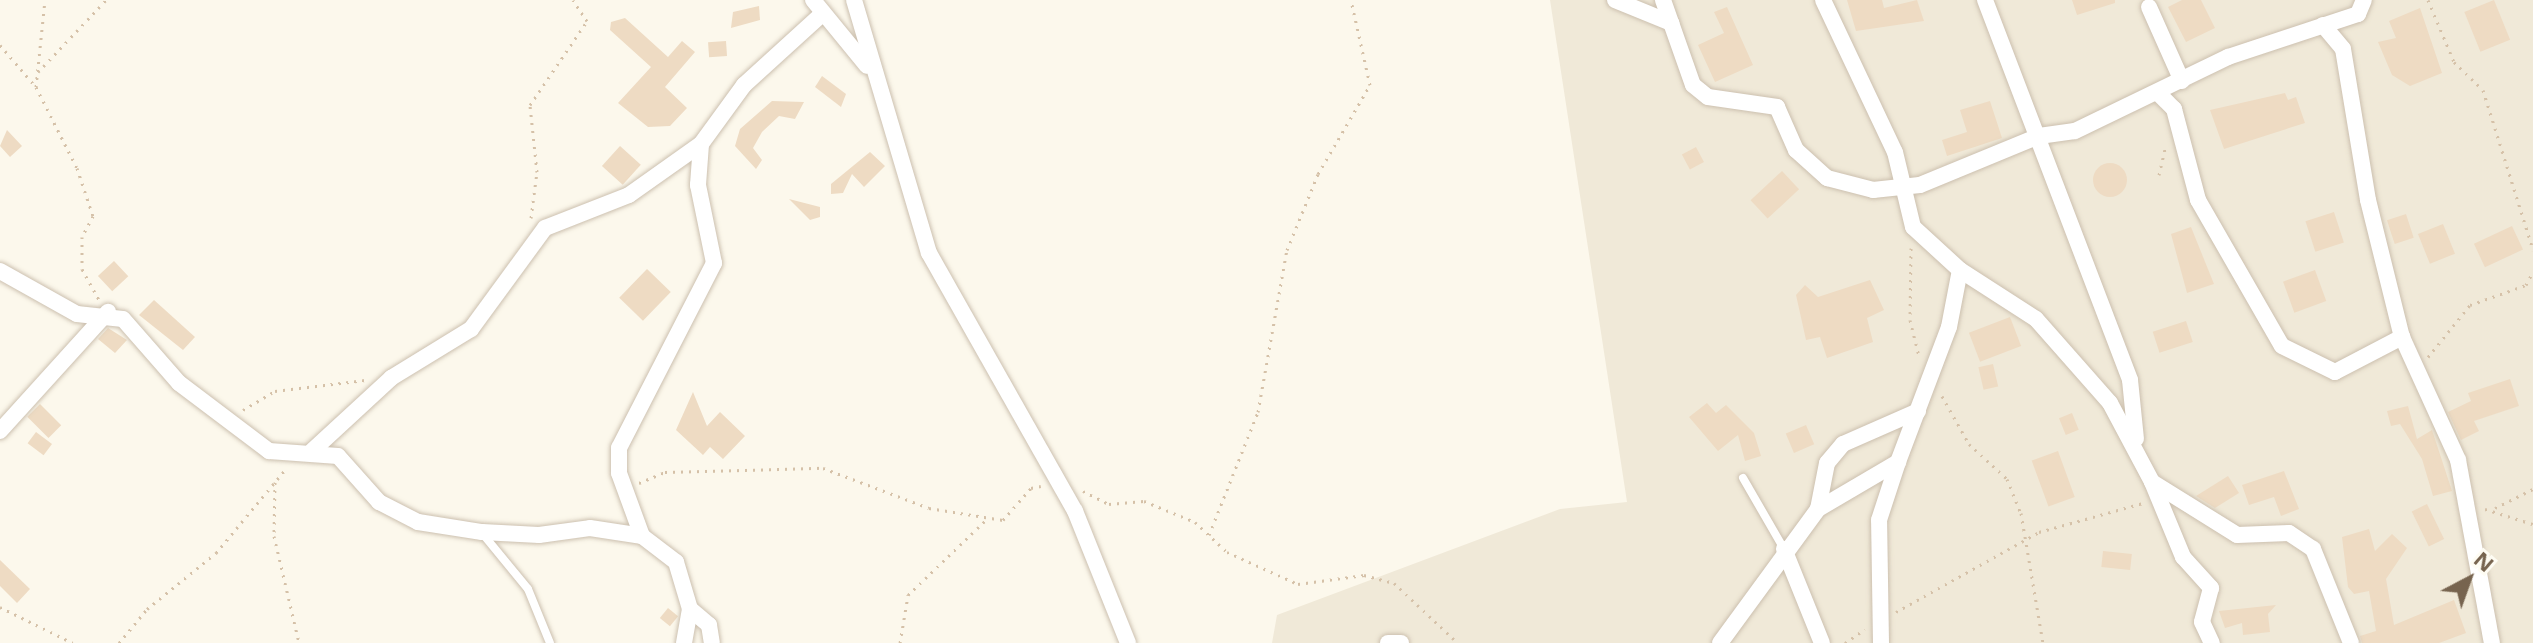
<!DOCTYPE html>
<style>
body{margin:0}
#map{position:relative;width:2533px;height:643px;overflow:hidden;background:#fcf8ec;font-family:"Noto Sans",sans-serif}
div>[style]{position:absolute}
.residential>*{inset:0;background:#f0e9d8}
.building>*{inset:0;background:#eedbc3;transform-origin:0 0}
.round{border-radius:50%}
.path>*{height:3px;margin-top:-1.5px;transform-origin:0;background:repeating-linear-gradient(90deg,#d5c1a8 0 2px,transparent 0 8px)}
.roads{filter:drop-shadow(0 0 2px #ccc0af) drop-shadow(0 0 2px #ccc0af)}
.service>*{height:8px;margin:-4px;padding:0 4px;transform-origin:4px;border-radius:4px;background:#fff}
.minor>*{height:16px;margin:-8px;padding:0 8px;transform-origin:8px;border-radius:8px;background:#fff}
span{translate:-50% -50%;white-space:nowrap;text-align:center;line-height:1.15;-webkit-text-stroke:6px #fefcf3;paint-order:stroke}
.north{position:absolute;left:2429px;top:539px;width:80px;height:80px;-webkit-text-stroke:6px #fefcf3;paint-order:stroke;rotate:41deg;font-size:22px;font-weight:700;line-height:32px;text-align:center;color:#77644f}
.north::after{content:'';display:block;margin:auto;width:28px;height:36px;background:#77644f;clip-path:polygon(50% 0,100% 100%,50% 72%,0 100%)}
</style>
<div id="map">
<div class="residential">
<div style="clip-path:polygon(1550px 0,2533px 0,2533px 643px,1272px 643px,1277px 615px,1560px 509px,1627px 502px)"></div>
</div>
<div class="building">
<div style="clip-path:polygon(1847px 0,1882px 0,1884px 8px,1917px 0,1924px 21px,1856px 31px)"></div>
<div style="clip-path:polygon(2072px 0,2115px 0,2115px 3px,2077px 15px)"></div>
<div style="clip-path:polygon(2182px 0,2201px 0,2215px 28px,2186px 42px,2168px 7px)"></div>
<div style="left:2494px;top:0;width:43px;height:32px;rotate:68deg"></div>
<div style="clip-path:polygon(759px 6px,760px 20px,731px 28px,733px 12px)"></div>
<div style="clip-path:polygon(1727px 7px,1753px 65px,1715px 82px,1698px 45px,1724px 33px,1714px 12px)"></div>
<div style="clip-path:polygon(2420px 8px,2442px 73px,2410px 86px,2392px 75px,2378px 42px,2396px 38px,2389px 21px)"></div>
<div style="clip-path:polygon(625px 18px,668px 57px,682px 41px,695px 52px,665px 87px,687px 108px,670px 126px,648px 127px,618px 103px,651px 67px,610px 30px,611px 22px)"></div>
<div style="left:726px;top:41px;width:15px;height:18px;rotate:86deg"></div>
<div style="clip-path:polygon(822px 76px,846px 94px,841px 107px,815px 87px)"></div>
<div style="clip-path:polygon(2285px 93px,2288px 100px,2296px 97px,2305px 123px,2224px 149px,2210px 110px)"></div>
<div style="clip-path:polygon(772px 101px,804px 102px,795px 119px,779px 116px,762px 132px,753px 148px,762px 160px,756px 169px,735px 146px,740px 129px)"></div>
<div style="clip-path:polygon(1990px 101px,2002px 138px,1947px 156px,1942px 140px,1967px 132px,1960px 110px)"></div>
<div style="clip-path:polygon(7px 130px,22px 146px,10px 157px,0 146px)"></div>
<div style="left:620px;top:146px;width:28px;height:27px;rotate:42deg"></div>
<div style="left:1696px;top:147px;width:17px;height:16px;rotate:62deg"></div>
<div style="clip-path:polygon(870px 152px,885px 166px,864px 187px,852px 174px,843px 193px,831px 194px,831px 184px)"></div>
<div class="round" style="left:2093px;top:163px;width:34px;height:34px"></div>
<div style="left:1782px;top:171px;width:25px;height:43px;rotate:47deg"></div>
<div style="clip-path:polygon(789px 199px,820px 207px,820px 217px,810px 220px)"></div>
<div style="left:2334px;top:212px;width:32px;height:30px;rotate:72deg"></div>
<div style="left:2406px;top:214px;width:25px;height:20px;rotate:72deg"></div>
<div style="left:2443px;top:224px;width:32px;height:27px;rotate:68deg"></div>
<div style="left:2512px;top:226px;width:26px;height:42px;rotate:65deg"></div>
<div style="clip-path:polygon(2191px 227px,2214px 284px,2187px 293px,2171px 234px)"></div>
<div style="left:114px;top:261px;width:21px;height:22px;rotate:47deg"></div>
<div style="left:647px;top:269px;width:33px;height:40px;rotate:44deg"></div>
<div style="left:2315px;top:270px;width:33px;height:34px;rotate:70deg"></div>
<div style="clip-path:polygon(1870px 280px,1884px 310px,1867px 318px,1873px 342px,1827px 358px,1820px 337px,1806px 340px,1796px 295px,1805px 285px,1818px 297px)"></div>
<div style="clip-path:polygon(154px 300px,195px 337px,183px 350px,139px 315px)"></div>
<div style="left:2010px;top:317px;width:31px;height:44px;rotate:69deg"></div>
<div style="left:2186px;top:321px;width:22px;height:35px;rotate:72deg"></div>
<div style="clip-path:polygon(108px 328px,127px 340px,115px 353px,98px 339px)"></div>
<div style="left:1993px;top:364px;width:23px;height:15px;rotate:77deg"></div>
<div style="clip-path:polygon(2510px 379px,2519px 406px,2474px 421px,2479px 431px,2461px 440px,2448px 412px,2471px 401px,2468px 393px)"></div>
<div style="clip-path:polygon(693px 392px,707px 426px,720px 412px,745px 436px,723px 459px,710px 447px,703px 455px,676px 430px)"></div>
<div style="clip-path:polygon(1707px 403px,1716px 413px,1726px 405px,1754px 433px,1761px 456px,1745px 461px,1738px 435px,1718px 451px,1689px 417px)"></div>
<div style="left:40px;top:404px;width:30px;height:18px;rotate:45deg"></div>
<div style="clip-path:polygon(2408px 406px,2417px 439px,2432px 430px,2452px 491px,2433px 496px,2422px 459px,2400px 424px,2391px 426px,2387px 411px)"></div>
<div style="left:2072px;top:413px;width:18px;height:14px;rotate:68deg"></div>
<div style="left:1806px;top:425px;width:21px;height:22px;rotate:67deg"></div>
<div style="left:36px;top:432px;width:20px;height:14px;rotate:37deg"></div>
<div style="left:2058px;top:451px;width:49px;height:28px;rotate:70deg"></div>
<div style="clip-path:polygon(2284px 471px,2299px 509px,2281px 516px,2274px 497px,2249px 505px,2242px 485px)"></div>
<div style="clip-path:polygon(2228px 476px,2239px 493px,2215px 508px,2196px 496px)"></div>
<div style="left:2427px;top:504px;width:39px;height:17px;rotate:64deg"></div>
<div style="clip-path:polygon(2369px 529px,2375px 551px,2392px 534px,2407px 548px,2386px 579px,2394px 625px,2454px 600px,2466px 633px,2439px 643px,2362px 643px,2360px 636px,2376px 631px,2369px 591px,2354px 594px,2348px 587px,2342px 537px)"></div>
<div style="left:2103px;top:551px;width:29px;height:16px;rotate:6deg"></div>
<div style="clip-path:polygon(0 560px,30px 589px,17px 603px,0 586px)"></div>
<div style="clip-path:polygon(2276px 605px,2268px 614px,2270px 632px,2243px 635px,2242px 623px,2225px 628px,2219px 611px)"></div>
<div style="left:668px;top:608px;width:13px;height:13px;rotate:39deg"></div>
</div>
<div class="path">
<div style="left:2428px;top:0;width:67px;rotate:67.2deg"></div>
<div style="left:2454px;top:62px;width:40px;rotate:44deg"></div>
<div style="left:2483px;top:90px;width:168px;rotate:72.6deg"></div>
<div style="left:0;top:45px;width:55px;rotate:49.4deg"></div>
<div style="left:36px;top:87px;width:91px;rotate:63.2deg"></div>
<div style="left:77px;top:168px;width:51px;rotate:71.6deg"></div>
<div style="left:93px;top:216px;width:24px;rotate:118deg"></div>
<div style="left:82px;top:237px;width:32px;rotate:90deg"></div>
<div style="left:82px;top:269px;width:35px;rotate:61deg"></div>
<div style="left:38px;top:72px;width:99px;rotate:-46.6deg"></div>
<div style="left:36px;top:87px;width:87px;rotate:-84.1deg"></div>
<div style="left:2159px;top:175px;width:28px;rotate:-77deg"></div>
<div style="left:531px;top:218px;width:46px;rotate:-82.6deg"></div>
<div style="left:537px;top:172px;width:67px;rotate:-96deg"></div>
<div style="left:530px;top:105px;width:102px;rotate:-55.8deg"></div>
<div style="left:587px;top:21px;width:25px;rotate:-124deg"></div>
<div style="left:1911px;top:248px;width:72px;rotate:90.8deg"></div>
<div style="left:1910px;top:320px;width:36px;rotate:76deg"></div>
<div style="left:2428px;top:357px;width:67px;rotate:-51.1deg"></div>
<div style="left:2470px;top:305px;width:59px;rotate:-19.7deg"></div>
<div style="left:2526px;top:285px;width:15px;rotate:-62deg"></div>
<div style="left:1942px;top:396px;width:55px;rotate:60.6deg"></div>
<div style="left:1969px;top:444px;width:52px;rotate:42.6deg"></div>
<div style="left:2007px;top:479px;width:37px;rotate:68deg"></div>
<div style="left:2021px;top:513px;width:132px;rotate:80.4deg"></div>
<div style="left:243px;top:410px;width:37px;rotate:-31deg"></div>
<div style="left:275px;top:391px;width:91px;rotate:-7deg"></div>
<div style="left:275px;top:482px;width:54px;rotate:91.1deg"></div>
<div style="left:274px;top:536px;width:110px;rotate:76.8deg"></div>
<div style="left:639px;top:483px;width:28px;rotate:-23deg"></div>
<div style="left:665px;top:472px;width:158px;rotate:-1.5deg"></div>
<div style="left:823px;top:468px;width:113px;rotate:20.7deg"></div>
<div style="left:929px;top:508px;width:75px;rotate:9.2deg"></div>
<div style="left:1003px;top:520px;width:43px;rotate:-48.8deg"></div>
<div style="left:1031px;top:488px;width:10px;rotate:-11deg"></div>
<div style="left:1083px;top:491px;width:29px;rotate:27deg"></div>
<div style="left:1109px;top:504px;width:35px;rotate:-5deg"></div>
<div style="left:1144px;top:501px;width:55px;rotate:22.4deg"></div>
<div style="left:1195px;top:522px;width:44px;rotate:43.2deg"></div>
<div style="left:1227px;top:552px;width:78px;rotate:24.3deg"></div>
<div style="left:1298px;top:584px;width:67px;rotate:-7.8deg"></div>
<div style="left:1364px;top:575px;width:31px;rotate:15deg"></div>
<div style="left:1394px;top:583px;width:88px;rotate:43.2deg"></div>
<div style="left:2495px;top:508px;width:42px;rotate:-26.6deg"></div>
<div style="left:2485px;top:509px;width:50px;rotate:17.4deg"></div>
<div style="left:1209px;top:535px;width:132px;rotate:-68.3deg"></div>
<div style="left:1258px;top:412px;width:165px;rotate:-79.9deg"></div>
<div style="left:1287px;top:250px;width:82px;rotate:-67.8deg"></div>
<div style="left:1318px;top:174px;width:103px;rotate:-59.7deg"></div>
<div style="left:1370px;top:85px;width:87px;rotate:-102.6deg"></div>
<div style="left:0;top:607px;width:81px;rotate:26.3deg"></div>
<div style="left:1896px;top:612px;width:164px;rotate:-29.2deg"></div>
<div style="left:2039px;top:532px;width:108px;rotate:-15.6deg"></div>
<div style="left:119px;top:643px;width:44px;rotate:-50.5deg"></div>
<div style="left:147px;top:609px;width:89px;rotate:-39.1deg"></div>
<div style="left:216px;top:553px;width:107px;rotate:-50.3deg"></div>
<div style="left:900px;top:643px;width:49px;rotate:-80.5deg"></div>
<div style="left:908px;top:595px;width:111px;rotate:-43.9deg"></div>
<div style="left:1845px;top:643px;width:24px;rotate:-35deg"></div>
</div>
<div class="roads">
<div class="service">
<div style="left:1743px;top:478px;width:82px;rotate:60deg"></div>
<div style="left:482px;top:533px;width:72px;rotate:50.6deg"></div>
<div style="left:528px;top:589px;width:58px;rotate:67.8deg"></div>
</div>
<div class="minor">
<div style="left:813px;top:0;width:85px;rotate:50.7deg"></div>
<div style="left:854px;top:0;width:264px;rotate:73.5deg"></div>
<div style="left:929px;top:253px;width:296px;rotate:60.5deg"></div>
<div style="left:1075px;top:511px;width:142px;rotate:68.1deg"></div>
<div style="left:1615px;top:0;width:61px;rotate:22.3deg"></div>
<div style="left:1663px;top:0;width:90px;rotate:70.6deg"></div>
<div style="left:1693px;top:85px;width:19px;rotate:39deg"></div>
<div style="left:1708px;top:97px;width:70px;rotate:8.2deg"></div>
<div style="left:1777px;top:107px;width:47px;rotate:66.2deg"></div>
<div style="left:1796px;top:150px;width:42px;rotate:42.1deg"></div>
<div style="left:1827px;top:178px;width:48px;rotate:14.6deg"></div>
<div style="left:1873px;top:190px;width:47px;rotate:-6.1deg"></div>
<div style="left:1920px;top:185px;width:129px;rotate:-22.4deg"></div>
<div style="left:2039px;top:136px;width:36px;rotate:-8deg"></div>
<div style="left:2075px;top:131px;width:170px;rotate:-25.8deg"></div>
<div style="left:2228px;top:57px;width:137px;rotate:-18.3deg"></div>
<div style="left:2358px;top:14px;width:15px;rotate:-67deg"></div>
<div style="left:1823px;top:0;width:168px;rotate:64.7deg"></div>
<div style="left:1895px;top:152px;width:77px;rotate:76.5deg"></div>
<div style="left:1913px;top:227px;width:64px;rotate:42.5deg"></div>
<div style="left:1960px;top:270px;width:90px;rotate:32.8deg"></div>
<div style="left:2036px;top:319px;width:112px;rotate:48.6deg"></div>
<div style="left:2110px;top:403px;width:89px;rotate:62deg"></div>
<div style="left:2152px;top:482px;width:100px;rotate:31.9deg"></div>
<div style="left:2237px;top:535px;width:52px;rotate:-2.2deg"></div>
<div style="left:2289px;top:533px;width:29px;rotate:34deg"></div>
<div style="left:2313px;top:549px;width:101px;rotate:68deg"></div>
<div style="left:1985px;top:0;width:407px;rotate:69.1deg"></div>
<div style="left:2130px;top:380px;width:59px;rotate:84.2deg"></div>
<div style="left:2149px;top:7px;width:81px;rotate:66deg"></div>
<div style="left:2323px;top:25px;width:31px;rotate:50deg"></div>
<div style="left:2343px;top:49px;width:153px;rotate:80.6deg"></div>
<div style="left:2368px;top:200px;width:141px;rotate:76.1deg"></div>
<div style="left:2402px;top:337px;width:135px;rotate:65.5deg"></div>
<div style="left:2458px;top:460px;width:186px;rotate:79.5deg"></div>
<div style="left:2160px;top:95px;width:20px;rotate:45deg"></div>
<div style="left:2174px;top:109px;width:94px;rotate:75.2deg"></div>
<div style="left:2198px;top:200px;width:168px;rotate:60.1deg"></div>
<div style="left:2282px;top:346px;width:59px;rotate:26.1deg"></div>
<div style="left:2335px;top:372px;width:76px;rotate:-27.6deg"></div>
<div style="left:0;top:271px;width:88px;rotate:29.2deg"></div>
<div style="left:77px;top:314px;width:46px;rotate:6.2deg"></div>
<div style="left:123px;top:319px;width:85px;rotate:48.8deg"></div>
<div style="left:179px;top:383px;width:113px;rotate:37.1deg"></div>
<div style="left:269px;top:451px;width:69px;rotate:4.1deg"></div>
<div style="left:338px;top:456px;width:62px;rotate:48.3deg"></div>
<div style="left:379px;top:502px;width:44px;rotate:27.1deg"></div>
<div style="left:418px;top:522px;width:65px;rotate:8.9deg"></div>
<div style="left:482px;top:532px;width:57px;rotate:3deg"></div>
<div style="left:539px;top:535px;width:51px;rotate:-7.8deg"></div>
<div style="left:590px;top:528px;width:53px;rotate:8.7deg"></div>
<div style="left:642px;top:536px;width:43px;rotate:37.4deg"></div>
<div style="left:676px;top:562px;width:49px;rotate:73.4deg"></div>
<div style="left:690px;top:609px;width:35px;rotate:100deg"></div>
<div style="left:0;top:431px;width:161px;rotate:-47.8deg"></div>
<div style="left:312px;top:451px;width:108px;rotate:-42.7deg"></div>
<div style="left:391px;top:378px;width:94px;rotate:-31.5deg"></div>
<div style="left:471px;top:329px;width:125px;rotate:-53.8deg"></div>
<div style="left:545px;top:228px;width:90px;rotate:-21.4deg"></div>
<div style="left:629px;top:195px;width:88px;rotate:-35.3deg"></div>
<div style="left:701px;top:144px;width:73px;rotate:-53.9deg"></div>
<div style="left:744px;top:85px;width:104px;rotate:-42.3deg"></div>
<div style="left:2152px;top:482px;width:81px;rotate:67.5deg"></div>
<div style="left:2183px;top:557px;width:42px;rotate:47.9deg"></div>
<div style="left:2211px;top:588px;width:35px;rotate:105deg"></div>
<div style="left:2202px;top:622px;width:23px;rotate:65deg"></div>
<div style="left:1818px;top:509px;width:47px;rotate:-78.9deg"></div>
<div style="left:1827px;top:463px;width:25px;rotate:-50deg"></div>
<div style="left:1843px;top:444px;width:82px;rotate:-23.7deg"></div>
<div style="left:642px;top:536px;width:67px;rotate:-110.1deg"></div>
<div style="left:619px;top:473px;width:25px;rotate:-90deg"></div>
<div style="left:619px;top:448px;width:208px;rotate:-62.8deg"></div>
<div style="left:714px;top:263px;width:80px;rotate:-101.6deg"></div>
<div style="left:698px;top:185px;width:41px;rotate:-85.8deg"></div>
<div style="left:1784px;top:549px;width:101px;rotate:68deg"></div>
<div style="left:690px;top:609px;width:25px;rotate:40deg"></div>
<div style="left:709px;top:625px;width:18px;rotate:81deg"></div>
<div style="left:1388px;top:643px;width:13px"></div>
<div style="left:1720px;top:643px;width:166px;rotate:-53.8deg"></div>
<div style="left:1818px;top:509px;width:93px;rotate:-30.4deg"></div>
<div style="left:1898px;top:462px;width:144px;rotate:-69.3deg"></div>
<div style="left:1949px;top:327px;width:58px;rotate:-79.1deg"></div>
<div style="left:1881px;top:643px;width:123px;rotate:-90.9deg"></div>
<div style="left:1879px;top:520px;width:61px;rotate:-71.9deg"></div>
</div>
</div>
<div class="north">N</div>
</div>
